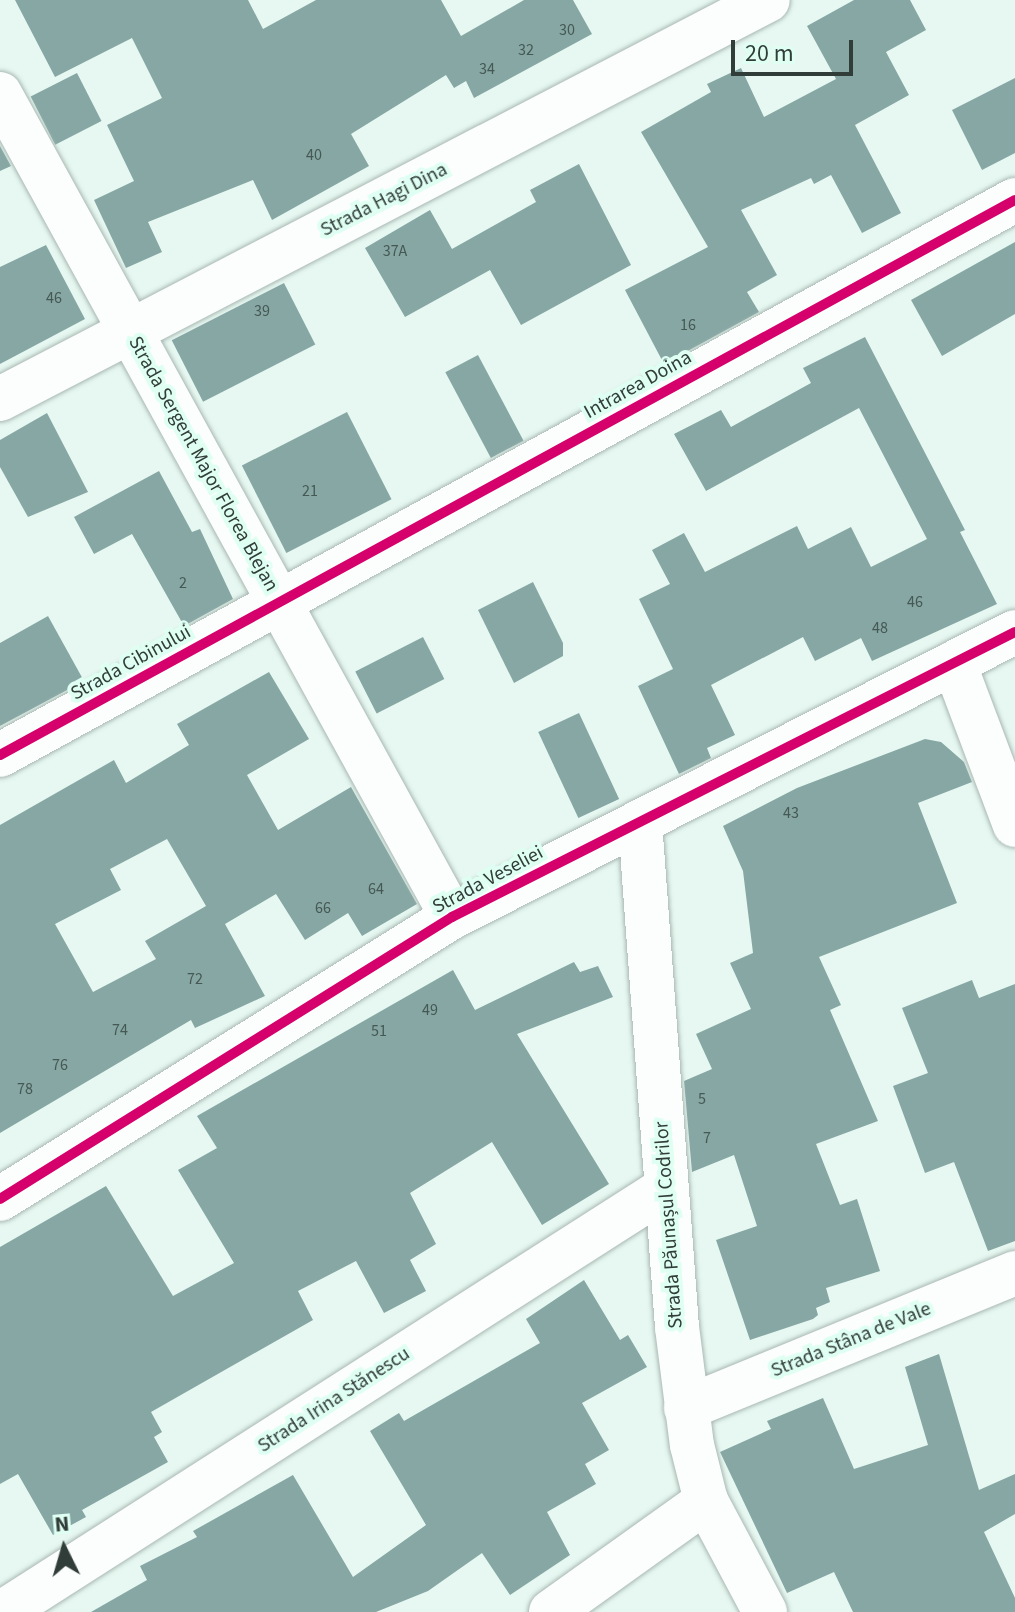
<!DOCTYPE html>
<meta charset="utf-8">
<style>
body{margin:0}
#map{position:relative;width:1015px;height:1612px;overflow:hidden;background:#e6f8f1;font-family:"Source Sans 3",sans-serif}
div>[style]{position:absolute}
.building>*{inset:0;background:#86a7a4;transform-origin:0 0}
.roads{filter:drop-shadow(0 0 2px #a9b7b2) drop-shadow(0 0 2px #a9b7b2)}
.minor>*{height:44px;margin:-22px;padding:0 22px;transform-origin:22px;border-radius:22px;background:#fbfefd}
.tertiary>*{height:44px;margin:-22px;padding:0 22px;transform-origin:22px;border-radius:22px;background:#fbfefd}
.cycleway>*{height:10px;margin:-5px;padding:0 5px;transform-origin:5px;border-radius:5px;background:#d6006c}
span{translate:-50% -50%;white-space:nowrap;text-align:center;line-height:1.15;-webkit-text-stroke:8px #dffff3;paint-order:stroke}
.number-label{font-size:16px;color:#465854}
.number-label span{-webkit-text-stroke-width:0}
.street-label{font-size:20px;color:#313d39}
.north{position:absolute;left:24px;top:1508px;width:80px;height:80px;-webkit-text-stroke:6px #dffff3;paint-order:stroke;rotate:355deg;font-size:22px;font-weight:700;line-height:32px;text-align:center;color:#313d39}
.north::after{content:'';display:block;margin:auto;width:28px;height:36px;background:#313d39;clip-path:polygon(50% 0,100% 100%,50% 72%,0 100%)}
.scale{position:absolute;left:731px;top:40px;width:122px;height:36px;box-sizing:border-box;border:4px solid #313d39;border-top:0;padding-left:10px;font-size:24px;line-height:28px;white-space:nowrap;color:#313d39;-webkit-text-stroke:6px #dffff3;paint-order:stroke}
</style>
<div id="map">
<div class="building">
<div style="clip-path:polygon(15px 0,248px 0,263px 29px,316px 0,441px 0,461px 36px,524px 0,573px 0,592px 34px,474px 98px,466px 81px,454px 88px,446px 75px,351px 134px,369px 166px,272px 220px,253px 180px,148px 222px,162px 252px,126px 268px,94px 200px,134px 181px,107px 125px,162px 98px,132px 38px,55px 77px)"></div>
<div style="clip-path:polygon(854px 0,910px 0,926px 30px,886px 52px,909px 95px,855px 125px,901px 213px,862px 233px,831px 175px,814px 184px,811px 178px,741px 210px,777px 275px,747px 292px,759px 312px,664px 364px,625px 290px,708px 247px,641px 132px,711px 92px,707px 84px,741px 68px,764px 117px,836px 79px,807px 26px)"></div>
<div style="left:77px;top:73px;width:54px;height:52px;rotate:63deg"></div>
<div style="clip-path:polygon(1015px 78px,1015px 153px,982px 170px,952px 110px)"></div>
<div style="clip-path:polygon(0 146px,11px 166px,0 171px)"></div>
<div style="clip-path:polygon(579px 164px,631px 265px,521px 325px,490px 270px,405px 317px,365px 248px,430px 210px,452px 249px,536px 202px,530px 190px)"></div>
<div style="clip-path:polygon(1015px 242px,1015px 314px,942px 356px,911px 300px)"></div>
<div style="clip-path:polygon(46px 245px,85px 319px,0 364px,0 267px)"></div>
<div style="left:284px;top:283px;width:69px;height:126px;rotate:63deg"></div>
<div style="clip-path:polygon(865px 337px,965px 530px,960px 532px,997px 604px,872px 661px,861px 638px,815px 661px,803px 637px,711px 685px,735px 735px,707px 748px,711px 758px,679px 774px,638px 686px,673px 669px,639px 599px,670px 584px,652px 550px,684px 533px,705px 572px,797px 526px,808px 549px,851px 527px,871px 567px,927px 539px,859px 408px,706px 491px,674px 434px,721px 410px,731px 427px,811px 383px,803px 368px)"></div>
<div style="left:478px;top:355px;width:97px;height:37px;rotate:62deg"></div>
<div style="left:347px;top:412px;width:98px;height:118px;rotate:63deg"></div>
<div style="clip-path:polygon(47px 413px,88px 492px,28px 517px,0 467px,0 440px)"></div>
<div style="clip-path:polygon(159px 471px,192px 532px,200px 529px,233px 599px,184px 626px,132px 534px,94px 554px,74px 517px)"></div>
<div style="clip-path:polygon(533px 582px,563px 643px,563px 656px,514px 683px,478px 610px)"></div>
<div style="clip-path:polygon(48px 616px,84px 681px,0 726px,0 643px)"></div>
<div style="left:423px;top:637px;width:47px;height:76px;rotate:63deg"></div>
<div style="clip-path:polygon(evenodd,269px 672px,309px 739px,247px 775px,278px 830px,351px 787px,417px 904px,362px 936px,348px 913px,305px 940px,276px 894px,225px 924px,265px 996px,195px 1028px,191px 1020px,0 1133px,0 825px,114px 760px,126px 783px,189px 745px,177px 724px,269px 672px,167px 839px,206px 906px,145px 941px,156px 959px,93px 992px,55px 924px,121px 890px,110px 869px,167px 839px)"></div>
<div style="left:579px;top:713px;width:95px;height:45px;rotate:65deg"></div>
<div style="clip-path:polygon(925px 739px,941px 742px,964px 762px,972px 782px,918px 803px,957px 903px,819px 957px,841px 1005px,830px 1010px,878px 1121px,816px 1144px,840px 1205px,857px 1199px,880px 1271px,826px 1288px,830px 1302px,816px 1308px,818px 1315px,813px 1319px,750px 1340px,716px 1240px,757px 1226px,734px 1155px,692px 1172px,684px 1081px,712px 1069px,696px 1034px,751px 1009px,730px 963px,753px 953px,743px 871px,723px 826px,797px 788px)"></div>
<div style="clip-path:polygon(574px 962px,580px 972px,598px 966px,613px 997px,517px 1034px,609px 1184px,542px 1225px,492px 1142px,410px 1193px,436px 1244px,410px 1260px,426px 1291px,384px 1313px,356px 1261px,298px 1291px,313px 1320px,151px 1412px,162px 1432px,154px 1437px,168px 1462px,82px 1510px,86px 1517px,53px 1535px,18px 1474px,0 1484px,0 1247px,106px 1186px,173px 1296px,234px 1263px,178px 1170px,217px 1148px,197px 1116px,453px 970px,475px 1010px)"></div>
<div style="clip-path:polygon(972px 980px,979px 998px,1015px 984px,1015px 1241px,988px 1251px,954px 1162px,925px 1173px,893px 1086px,928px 1073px,902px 1008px)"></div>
<div style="clip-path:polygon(584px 1280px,620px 1340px,628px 1335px,647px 1367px,582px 1403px,609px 1450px,585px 1464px,596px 1484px,547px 1512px,570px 1555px,510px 1595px,482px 1553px,428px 1591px,376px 1612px,91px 1612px,147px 1580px,140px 1566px,197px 1537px,193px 1531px,293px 1475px,353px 1577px,426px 1525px,370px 1431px,399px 1413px,404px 1421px,540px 1343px,526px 1319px)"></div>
<div style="clip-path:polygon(939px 1354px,979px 1490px,1015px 1474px,1015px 1514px,984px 1532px,1015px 1598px,1015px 1612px,853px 1612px,834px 1572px,787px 1593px,720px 1452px,771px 1429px,767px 1421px,823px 1398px,854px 1469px,928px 1445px,905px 1367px)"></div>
</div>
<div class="roads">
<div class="minor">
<div style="left:0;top:94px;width:939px;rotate:61.22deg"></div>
<div style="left:0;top:399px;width:865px;rotate:-27.45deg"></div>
<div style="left:954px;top:663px;width:173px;rotate:69.4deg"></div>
<div style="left:0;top:755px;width:1157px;rotate:-28.67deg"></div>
<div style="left:640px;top:822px;width:506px;rotate:85.81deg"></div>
<div style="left:677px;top:1327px;width:119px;rotate:82.8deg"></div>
<div style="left:692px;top:1445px;width:58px;rotate:76deg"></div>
<div style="left:706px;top:1501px;width:126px;rotate:62deg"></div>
<div style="left:686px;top:1408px;width:356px;rotate:-22.3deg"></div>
<div style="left:3px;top:1612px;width:787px;rotate:-32.6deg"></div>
<div style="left:551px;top:1612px;width:191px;rotate:-35.6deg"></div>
</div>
<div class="tertiary">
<div style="left:0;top:1199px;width:533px;rotate:-31.96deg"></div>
<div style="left:452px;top:917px;width:631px;rotate:-26.85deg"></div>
</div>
</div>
<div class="cycleway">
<div style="left:0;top:755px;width:1157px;rotate:-28.67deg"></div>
<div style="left:0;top:1199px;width:533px;rotate:-31.96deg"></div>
<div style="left:452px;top:917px;width:631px;rotate:-26.85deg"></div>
</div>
<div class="number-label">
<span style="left:567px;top:30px">30</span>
<span style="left:526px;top:50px">32</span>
<span style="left:487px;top:69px">34</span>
<span style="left:314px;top:155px">40</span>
<span style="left:395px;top:251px">37A</span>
<span style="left:54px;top:298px">46</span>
<span style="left:262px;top:311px">39</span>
<span style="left:688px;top:325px">16</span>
<span style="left:310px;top:491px">21</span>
<span style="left:183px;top:583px">2</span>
<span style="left:915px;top:602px">46</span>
<span style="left:880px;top:628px">48</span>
<span style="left:791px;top:813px">43</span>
<span style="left:376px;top:889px">64</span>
<span style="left:323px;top:908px">66</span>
<span style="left:195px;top:979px">72</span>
<span style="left:430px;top:1010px">49</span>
<span style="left:120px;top:1030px">74</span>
<span style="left:379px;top:1031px">51</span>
<span style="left:60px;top:1065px">76</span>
<span style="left:25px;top:1089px">78</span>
<span style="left:702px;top:1099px">5</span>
<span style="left:707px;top:1138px">7</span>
</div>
<div class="street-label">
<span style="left:384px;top:200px;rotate:-27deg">Strada Hagi Dina</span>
<span style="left:638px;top:385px;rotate:-29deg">Intrarea Doina</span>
<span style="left:203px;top:464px;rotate:61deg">Strada Sergent Major Florea Blejan</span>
<span style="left:131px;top:663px;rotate:-29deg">Strada Cibinului</span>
<span style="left:488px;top:880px;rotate:-28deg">Strada Veseliei</span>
<span style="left:669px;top:1225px;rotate:-94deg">Strada Păunașul Codrilor</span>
<span style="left:851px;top:1340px;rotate:-22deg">Strada Stâna de Vale</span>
<span style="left:334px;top:1400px;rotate:-33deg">Strada Irina Stănescu</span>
</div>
<div class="north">N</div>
<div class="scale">20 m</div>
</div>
